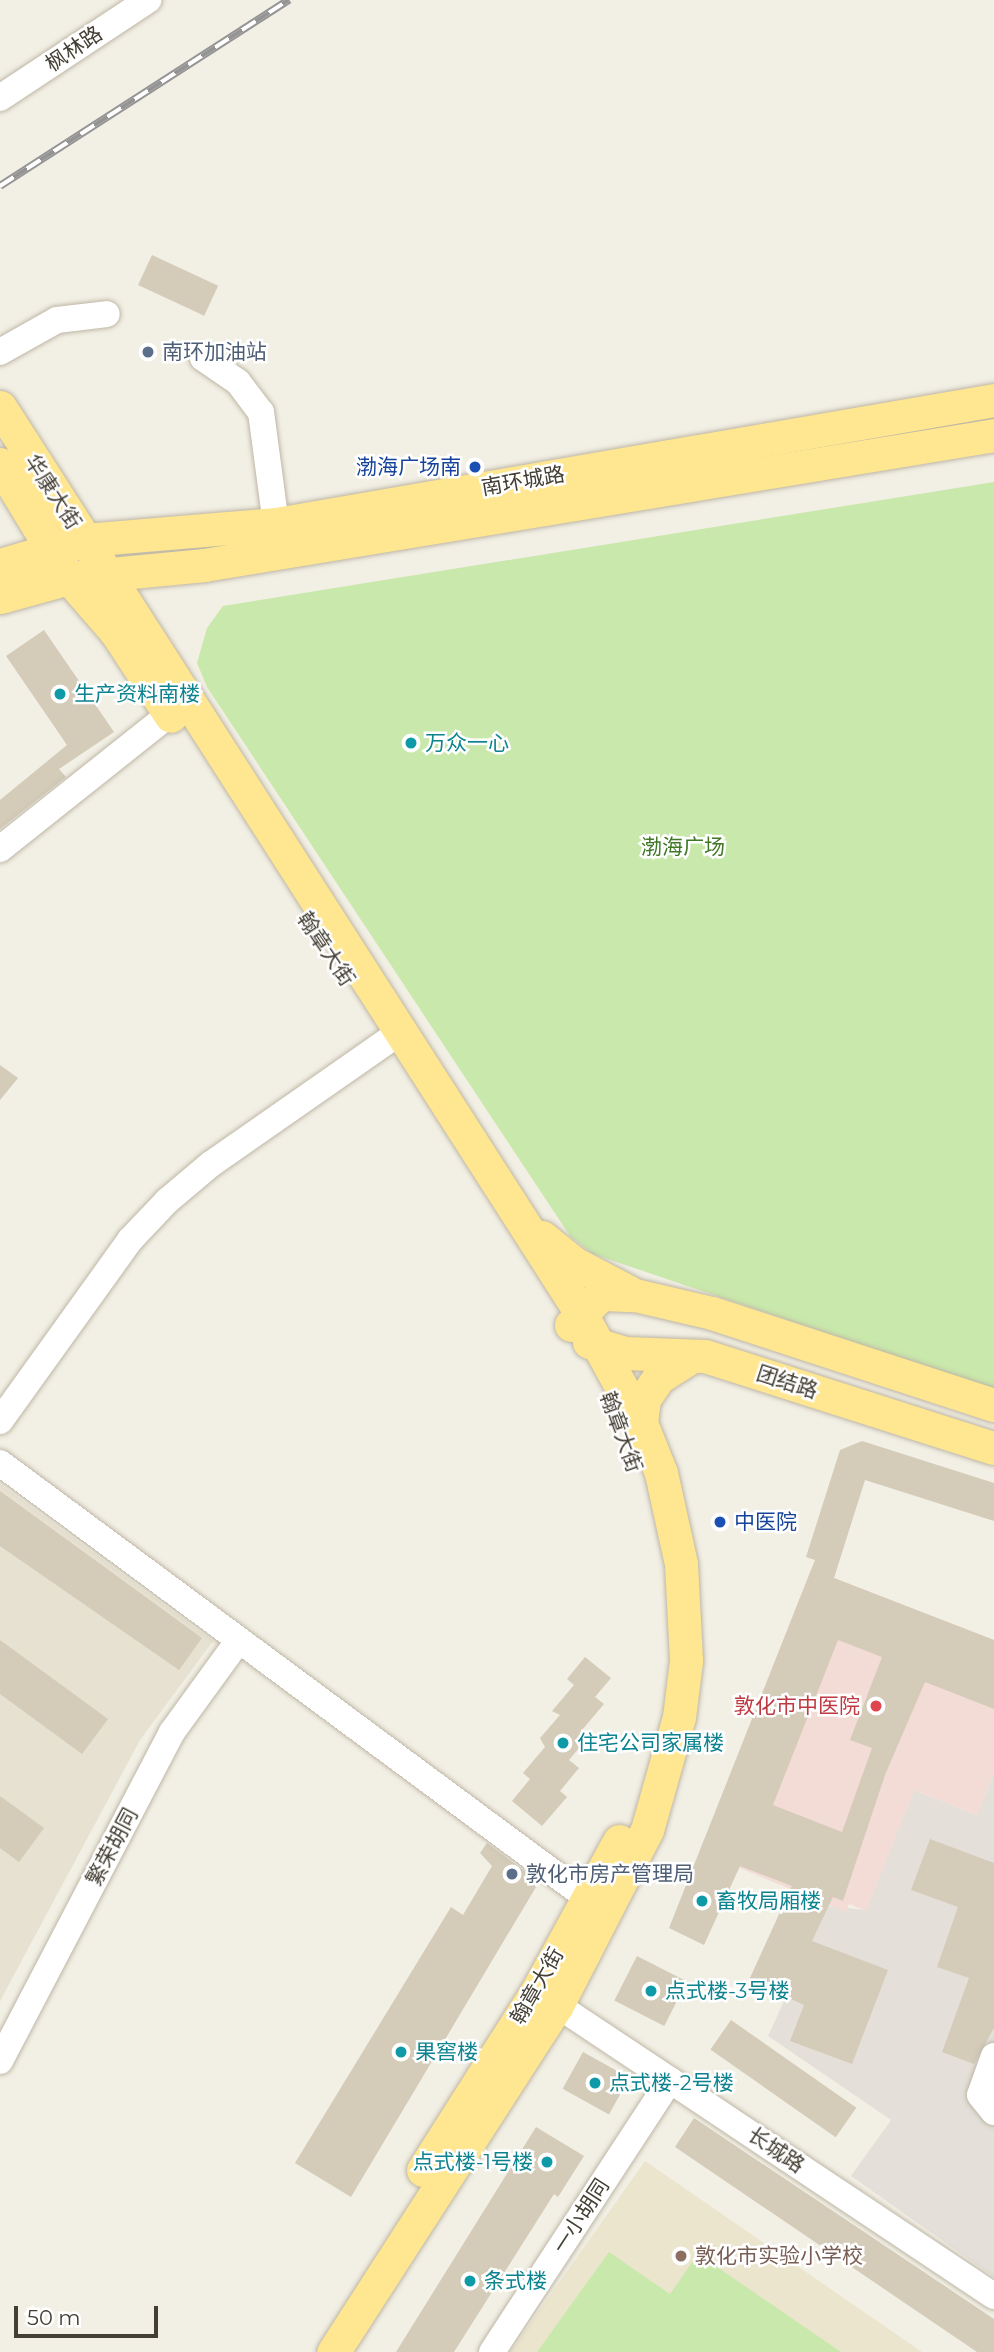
<!DOCTYPE html>
<meta charset="utf-8">
<style>
body{margin:0}
#map{position:relative;width:994px;height:2352px;overflow:hidden;background:#f2efe4;font-family:Montserrat,"Noto Sans SC",sans-serif}
div>[style]{position:absolute}
.residential>*{inset:0;background:#e6e1d1}
.industrial>*{inset:0;background:#e4e0d9}
.education>*{inset:0;background:#ece5cd}
.medical>*{inset:0;background:#f4dcd6}
.green>*{inset:0;background:#c9e8ab}
.building>*{inset:0;background:#d4cbb9;transform-origin:0 0}
.roads{filter:drop-shadow(0 0 2px #beb7a6) drop-shadow(0 0 2px #beb7a6)}
.minor>*{height:26px;margin:-13px;padding:0 13px;transform-origin:13px;border-radius:13px;background:#fff}
.major>*{height:33px;margin:-16.5px;padding:0 16.5px;transform-origin:16.5px;border-radius:16.5px;background:#ffe690}
.rail>*{height:8px;margin-top:-4px;transform-origin:0;background:repeating-linear-gradient(90deg,#fff 0 16px,#949494 0 32px);box-sizing:border-box;border-block:2px solid #949494}
.dots>*{width:19px;height:19px;translate:-50% -50%;box-sizing:border-box;border:4px solid #fff;border-radius:50%}
span{translate:-50% -50%;white-space:nowrap;text-align:center;line-height:1.15;-webkit-text-stroke:5px #fff;paint-order:stroke}
.street-label{font-size:21px;color:#443f34}
.service-label{font-size:21px;color:#4e5e75}
.left{translate:0 -50%;text-align:left}
.transit-label{font-size:21px;color:#164399}
.right{translate:-100% -50%;text-align:right}
.culture-label{font-size:21px;color:#0d838f}
.park-label{font-size:21px;color:#407726}
.health-label{font-size:21px;color:#be3a42}
.education-label{font-size:21px;color:#785e54}
.scale{position:absolute;left:14px;top:2306px;width:144px;height:32px;box-sizing:border-box;border:4px solid #443f34;border-top:0;padding-left:9px;font-size:21px;line-height:24px;white-space:nowrap;color:#443f34;-webkit-text-stroke:5px #fff;paint-order:stroke}
</style>
<div id="map">
<div class="residential">
<div style="clip-path:polygon(0 1484px,213px 1641px,140px 1740px,0 2001px)"></div>
</div>
<div class="industrial">
<div style="clip-path:polygon(994px 1772px,994px 2277px,851px 2176px,891px 2120px,768px 2036px,828px 1906px,866px 1910px,914px 1790px,977px 1815px)"></div>
</div>
<div class="education">
<div style="clip-path:polygon(645px 2161px,922px 2352px,510px 2352px)"></div>
</div>
<div class="medical">
<div style="clip-path:polygon(811px 1569px,994px 1640px,994px 1772px,977px 1815px,914px 1790px,866px 1911px,849px 1904px,846px 1912px,701px 1852px)"></div>
</div>
<div class="green">
<div style="clip-path:polygon(994px 482px,994px 1390px,593px 1254px,570px 1236px,207px 687px,197px 663px,207px 628px,223px 606px)"></div>
<div style="clip-path:polygon(609px 2252px,670px 2294px,698px 2254px,841px 2352px,537px 2352px)"></div>
</div>
<div class="building">
<div style="left:152px;top:255px;width:73px;height:33px;rotate:25deg"></div>
<div style="clip-path:polygon(44px 630px,114px 732px,59px 769px,66px 777px,0 829px,0 800px,67px 745px,6px 656px)"></div>
<div style="clip-path:polygon(0 1065px,18px 1078px,0 1100px)"></div>
<div style="clip-path:polygon(evenodd,862px 1441px,994px 1483px,994px 1521px,865px 1480px,834px 1578px,994px 1640px,994px 1709px,925px 1682px,885px 1775px,843px 1901px,833px 1897px,812px 1941px,888px 1970px,852px 2064px,790px 2041px,804px 2005px,749px 1980px,792px 1886px,740px 1866px,704px 1945px,669px 1928px,815px 1560px,806px 1557px,840px 1450px,862px 1441px,838px 1640px,882px 1657px,850px 1740px,872px 1748px,842px 1832px,773px 1805px,838px 1640px)"></div>
<div style="clip-path:polygon(0 1491px,202px 1638px,179px 1670px,0 1546px)"></div>
<div style="clip-path:polygon(0 1640px,108px 1719px,82px 1754px,0 1694px)"></div>
<div style="clip-path:polygon(585px 1657px,611px 1678px,595px 1697px,604px 1704px,582px 1730px,589px 1736px,569px 1760px,579px 1768px,560px 1791px,567px 1797px,542px 1826px,512px 1801px,530px 1779px,523px 1773px,545px 1747px,540px 1738px,560px 1715px,552px 1711px,574px 1685px,567px 1679px)"></div>
<div style="clip-path:polygon(0 1796px,44px 1828px,19px 1862px,0 1848px)"></div>
<div style="clip-path:polygon(930px 1839px,994px 1863px,994px 2028px,974px 2064px,942px 2052px,969px 1978px,937px 1967px,958px 1907px,911px 1890px)"></div>
<div style="clip-path:polygon(487px 1843px,539px 1882px,351px 2197px,295px 2163px,451px 1907px,463px 1915px,492px 1866px,480px 1853px)"></div>
<div style="left:637px;top:1956px;width:56px;height:50px;rotate:27deg"></div>
<div style="left:731px;top:2020px;width:153px;height:36px;rotate:35deg"></div>
<div style="left:583px;top:2052px;width:53px;height:42px;rotate:29deg"></div>
<div style="clip-path:polygon(694px 2118px,994px 2319px,994px 2352px,977px 2352px,675px 2147px)"></div>
<div style="clip-path:polygon(536px 2127px,584px 2156px,558px 2197px,554px 2194px,454px 2352px,396px 2352px)"></div>
</div>
<div class="roads">
<div class="minor">
<div style="left:0;top:98px;width:178px;rotate:-33.5deg"></div>
<div style="left:0;top:352px;width:65px;rotate:-29.3deg"></div>
<div style="left:57px;top:320px;width:50px;rotate:-6.8deg"></div>
<div style="left:203px;top:358px;width:42px;rotate:34.4deg"></div>
<div style="left:238px;top:382px;width:38px;rotate:53deg"></div>
<div style="left:261px;top:412px;width:113px;rotate:82.4deg"></div>
<div style="left:0;top:849px;width:217px;rotate:-38.5deg"></div>
<div style="left:0;top:1421px;width:223px;rotate:-54.3deg"></div>
<div style="left:130px;top:1240px;width:54px;rotate:-46.5deg"></div>
<div style="left:167px;top:1201px;width:57px;rotate:-40.1deg"></div>
<div style="left:211px;top:1164px;width:215px;rotate:-34.9deg"></div>
<div style="left:0;top:1463px;width:729px;rotate:36.52deg"></div>
<div style="left:557px;top:2005px;width:525px;rotate:33.66deg"></div>
<div style="left:994px;top:2056px;width:41px;rotate:109.7deg"></div>
<div style="left:980px;top:2095px;width:22px;rotate:51deg"></div>
<div style="left:0;top:2061px;width:371px;rotate:-62.4deg"></div>
<div style="left:172px;top:1732px;width:112px;rotate:-54deg"></div>
<div style="left:492px;top:2352px;width:325px;rotate:-56.8deg"></div>
</div>
<div class="major">
<div style="left:0;top:407px;width:1073px;rotate:57.33deg"></div>
<div style="left:579px;top:1310px;width:129px;rotate:61.2deg"></div>
<div style="left:641px;top:1423px;width:54px;rotate:68.2deg"></div>
<div style="left:661px;top:1473px;width:93px;rotate:77.6deg"></div>
<div style="left:681px;top:1564px;width:97px;rotate:87deg"></div>
<div style="left:686px;top:1661px;width:56px;rotate:97.1deg"></div>
<div style="left:679px;top:1717px;width:117px;rotate:105.8deg"></div>
<div style="left:647px;top:1830px;width:197px;rotate:117.2deg"></div>
<div style="left:557px;top:2005px;width:413px;rotate:122.8deg"></div>
<div style="left:0;top:464px;width:133px;rotate:58.8deg"></div>
<div style="left:69px;top:578px;width:72px;rotate:49deg"></div>
<div style="left:116px;top:632px;width:100px;rotate:56.8deg"></div>
<div style="left:0;top:565px;width:89px;rotate:-16.4deg"></div>
<div style="left:85px;top:540px;width:192px;rotate:-4.8deg"></div>
<div style="left:276px;top:524px;width:729px;rotate:-9.8deg"></div>
<div style="left:0;top:597px;width:72px;rotate:-15.4deg"></div>
<div style="left:69px;top:578px;width:136px;rotate:-5.5deg"></div>
<div style="left:204px;top:565px;width:801px;rotate:-9.34deg"></div>
<div style="left:542px;top:1237px;width:41px;rotate:39.1deg"></div>
<div style="left:574px;top:1263px;width:62px;rotate:27.8deg"></div>
<div style="left:571px;top:1325px;width:43px;rotate:-45.9deg"></div>
<div style="left:601px;top:1294px;width:34px;rotate:2deg"></div>
<div style="left:635px;top:1295px;width:79px;rotate:13.2deg"></div>
<div style="left:712px;top:1313px;width:297px;rotate:18.1deg"></div>
<div style="left:589px;top:1342px;width:37px;rotate:17deg"></div>
<div style="left:624px;top:1353px;width:81px;rotate:2.1deg"></div>
<div style="left:705px;top:1356px;width:303px;rotate:17.7deg"></div>
<div style="left:641px;top:1423px;width:24px;rotate:-83deg"></div>
<div style="left:644px;top:1399px;width:25px;rotate:-56deg"></div>
<div style="left:658px;top:1378px;width:40px;rotate:-32.9deg"></div>
<div style="left:423px;top:2170px;width:212px;rotate:-57.5deg"></div>
<div style="left:537px;top:1991px;width:171px;rotate:-61.3deg"></div>
</div>
</div>
<div class="rail">
<div style="left:0;top:186px;width:344px;rotate:-32.8deg"></div>
</div>
<div class="dots">
<div style="left:148px;top:352px;background:#5c6f8a"></div>
<div style="left:475px;top:467px;background:#1a4fb4"></div>
<div style="left:60px;top:694px;background:#0f9aa8"></div>
<div style="left:411px;top:743px;background:#0f9aa8"></div>
<div style="left:720px;top:1522px;background:#1a4fb4"></div>
<div style="left:876px;top:1706px;background:#e0444e"></div>
<div style="left:563px;top:1743px;background:#0f9aa8"></div>
<div style="left:512px;top:1874px;background:#5c6f8a"></div>
<div style="left:702px;top:1901px;background:#0f9aa8"></div>
<div style="left:651px;top:1991px;background:#0f9aa8"></div>
<div style="left:401px;top:2052px;background:#0f9aa8"></div>
<div style="left:595px;top:2083px;background:#0f9aa8"></div>
<div style="left:547px;top:2162px;background:#0f9aa8"></div>
<div style="left:681px;top:2256px;background:#8d6e63"></div>
<div style="left:470px;top:2281px;background:#0f9aa8"></div>
</div>
<div class="street-label">
<span style="left:74px;top:49px;rotate:-34deg">枫林路</span>
<span style="left:523px;top:481px;rotate:-10deg">南环城路</span>
<span style="left:53px;top:492px;rotate:57deg">华康大街</span>
<span style="left:326px;top:949px;rotate:56deg">翰章大街</span>
<span style="left:787px;top:1382px;rotate:18deg">团结路</span>
<span style="left:621px;top:1432px;rotate:70deg">翰章大街</span>
<span style="left:112px;top:1847px;rotate:-62deg">繁荣胡同</span>
<span style="left:537px;top:1986px;rotate:-60deg">翰章大街</span>
<span style="left:776px;top:2150px;rotate:34deg">长城路</span>
<span style="left:581px;top:2216px;rotate:-57deg">一小胡同</span>
</div>
<div class="service-label">
<span class="left" style="left:162px;top:352px">南环加油站</span>
<span class="left" style="left:526px;top:1874px">敦化市房产管理局</span>
</div>
<div class="transit-label">
<span class="right" style="left:461px;top:467px">渤海广场南</span>
<span class="left" style="left:734px;top:1522px">中医院</span>
</div>
<div class="culture-label">
<span class="left" style="left:74px;top:694px">生产资料南楼</span>
<span class="left" style="left:425px;top:743px">万众一心</span>
<span class="left" style="left:577px;top:1743px">住宅公司家属楼</span>
<span class="left" style="left:716px;top:1901px">畜牧局厢楼</span>
<span class="left" style="left:665px;top:1991px">点式楼-3号楼</span>
<span class="left" style="left:415px;top:2052px">果窖楼</span>
<span class="left" style="left:609px;top:2083px">点式楼-2号楼</span>
<span class="right" style="left:533px;top:2162px">点式楼-1号楼</span>
<span class="left" style="left:484px;top:2281px">条式楼</span>
</div>
<div class="park-label">
<span style="left:683px;top:847px">渤海广场</span>
</div>
<div class="health-label">
<span class="right" style="left:860px;top:1706px">敦化市中医院</span>
</div>
<div class="education-label">
<span class="left" style="left:695px;top:2256px">敦化市实验小学校</span>
</div>
<div class="scale">50 m</div>
</div>
